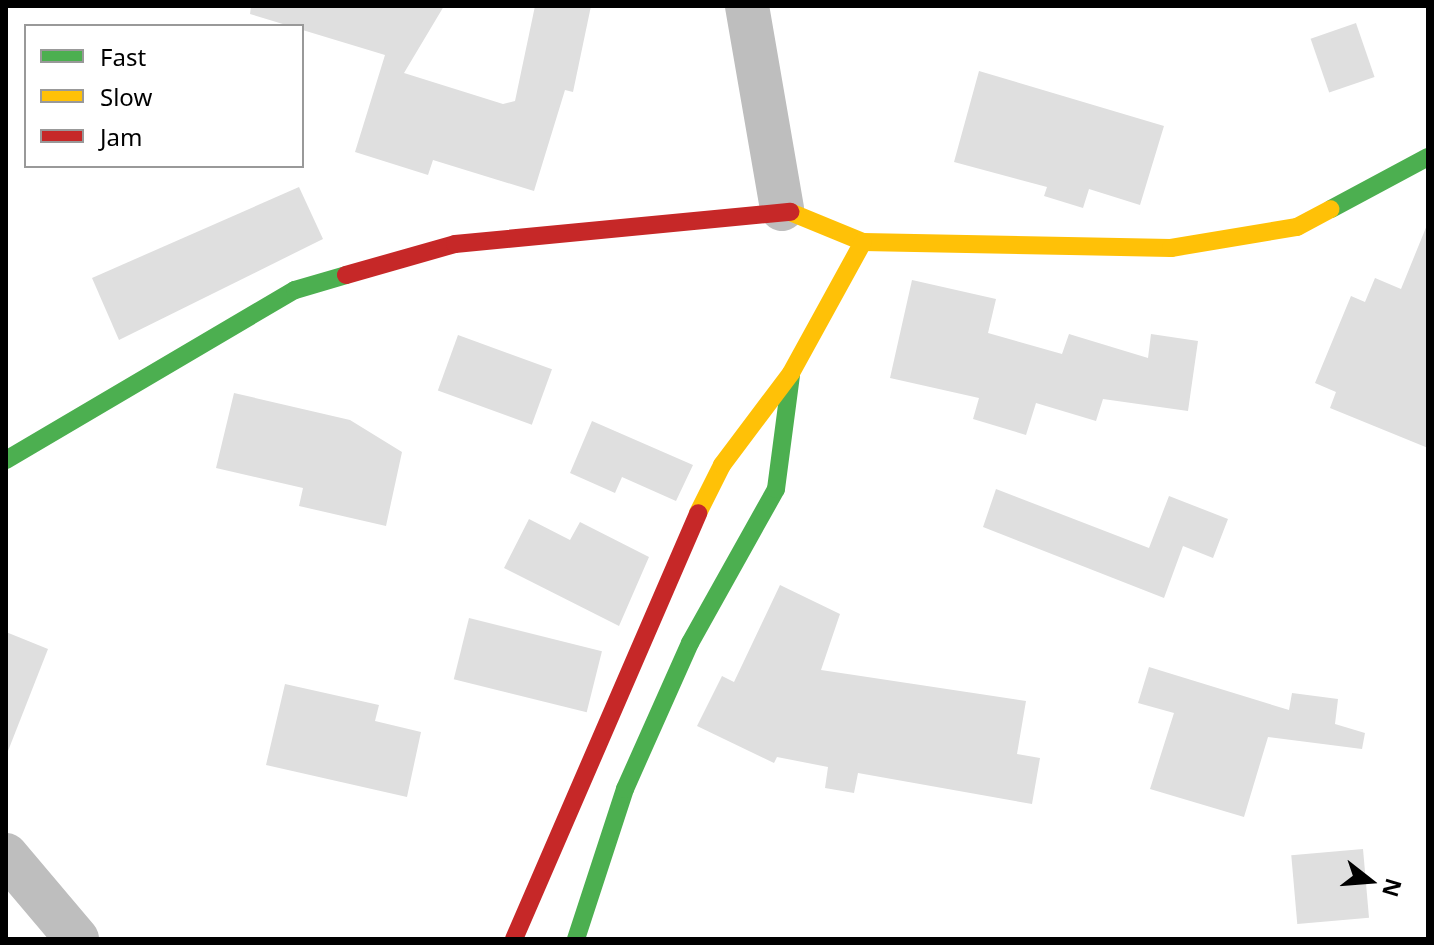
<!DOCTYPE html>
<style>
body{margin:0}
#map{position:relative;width:1434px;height:945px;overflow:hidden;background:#fff;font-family:"Noto Sans",sans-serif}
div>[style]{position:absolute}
.building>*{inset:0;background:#dfdfdf;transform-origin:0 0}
.street>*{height:44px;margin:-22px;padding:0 22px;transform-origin:22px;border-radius:22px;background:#bebebe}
.fast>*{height:18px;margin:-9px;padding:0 9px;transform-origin:9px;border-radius:9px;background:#4caf50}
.slow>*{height:18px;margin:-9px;padding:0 9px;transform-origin:9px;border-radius:9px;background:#ffc107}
.jam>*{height:18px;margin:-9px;padding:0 9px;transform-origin:9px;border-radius:9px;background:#c62828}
span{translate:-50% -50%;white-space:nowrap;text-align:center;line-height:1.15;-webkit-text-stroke:7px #fff;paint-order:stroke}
.frame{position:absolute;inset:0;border:8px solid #000;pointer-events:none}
.legend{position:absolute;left:24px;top:24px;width:280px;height:144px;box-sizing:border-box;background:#fff;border:2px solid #999;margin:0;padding:10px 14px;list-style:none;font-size:24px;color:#000}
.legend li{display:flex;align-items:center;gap:16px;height:40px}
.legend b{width:40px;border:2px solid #999}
.north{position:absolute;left:1330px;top:841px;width:80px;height:80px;-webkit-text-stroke:6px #fff;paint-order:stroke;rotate:107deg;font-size:22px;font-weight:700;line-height:32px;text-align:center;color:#000}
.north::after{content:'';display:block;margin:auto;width:28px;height:36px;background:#000;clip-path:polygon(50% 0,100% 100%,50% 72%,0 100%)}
</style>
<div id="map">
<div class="building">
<div style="clip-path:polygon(251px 6px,444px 6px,404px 73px,503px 104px,515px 101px,535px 6px,591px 6px,573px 92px,565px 90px,534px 191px,433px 160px,428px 175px,355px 152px,385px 55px,250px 14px)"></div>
<div style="left:1356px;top:23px;width:57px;height:48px;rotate:71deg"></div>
<div style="clip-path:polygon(979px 71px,1164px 126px,1140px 205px,1089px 189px,1083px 208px,1044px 196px,1047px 187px,954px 162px)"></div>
<div style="clip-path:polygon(299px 187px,323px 239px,119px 340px,92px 278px)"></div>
<div style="clip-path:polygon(1427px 225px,1428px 225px,1428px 448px,1330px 408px,1336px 392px,1315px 383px,1351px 296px,1365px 302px,1375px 278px,1401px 289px)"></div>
<div style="clip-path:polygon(912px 280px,996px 299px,988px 333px,1062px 354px,1069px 334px,1148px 358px,1151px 334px,1198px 341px,1188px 411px,1103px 399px,1096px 421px,1036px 403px,1026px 435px,973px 419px,979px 398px,890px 378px)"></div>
<div style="left:458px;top:335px;width:100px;height:59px;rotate:20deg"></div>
<div style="clip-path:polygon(234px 393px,350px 420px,402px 452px,386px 526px,299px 506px,303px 488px,216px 468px)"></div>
<div style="clip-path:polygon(592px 421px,693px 465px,676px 501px,622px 477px,615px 493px,570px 473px)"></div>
<div style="clip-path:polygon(996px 489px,1149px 548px,1169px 496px,1228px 519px,1213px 558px,1183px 546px,1164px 598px,983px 527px)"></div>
<div style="clip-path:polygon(529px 519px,570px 540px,580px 522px,649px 557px,619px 626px,504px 568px)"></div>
<div style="clip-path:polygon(780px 585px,840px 614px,821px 670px,1026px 701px,1017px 754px,1040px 758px,1032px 804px,858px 773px,854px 793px,825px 788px,828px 767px,777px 757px,774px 763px,697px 726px,722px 676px,734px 682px)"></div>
<div style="left:469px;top:618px;width:137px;height:63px;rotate:14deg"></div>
<div style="clip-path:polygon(6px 632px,48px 649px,8px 751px,6px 751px)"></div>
<div style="clip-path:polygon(1149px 667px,1289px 710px,1292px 693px,1338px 699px,1335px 724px,1365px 733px,1362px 749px,1268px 737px,1244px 817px,1150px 789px,1174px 713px,1138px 703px)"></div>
<div style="clip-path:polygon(285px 684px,379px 705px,375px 721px,421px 732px,407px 797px,266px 765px)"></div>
<div style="left:1363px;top:849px;width:69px;height:72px;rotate:85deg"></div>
</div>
<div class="street">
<div style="left:747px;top:6px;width:206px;rotate:80.2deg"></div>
<div style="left:6px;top:855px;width:110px;rotate:49.8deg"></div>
</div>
<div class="fast">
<div style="left:1331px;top:209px;width:110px;rotate:-28.2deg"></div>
<div style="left:6px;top:460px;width:335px;rotate:-30.5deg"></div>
<div style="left:295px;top:290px;width:53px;rotate:-16.4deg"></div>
<div style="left:576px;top:939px;width:158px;rotate:-71.9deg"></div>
<div style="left:625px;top:789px;width:160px;rotate:-66deg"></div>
<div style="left:690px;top:643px;width:176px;rotate:-60.8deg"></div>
<div style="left:776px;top:489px;width:115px;rotate:-82.5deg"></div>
</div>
<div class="slow">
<div style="left:790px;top:212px;width:79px;rotate:22.3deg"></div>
<div style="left:863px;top:242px;width:308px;rotate:1.1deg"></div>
<div style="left:1171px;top:248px;width:128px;rotate:-9.5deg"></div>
<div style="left:1297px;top:227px;width:38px;rotate:-28deg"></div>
<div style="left:698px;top:513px;width:54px;rotate:-63.4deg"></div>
<div style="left:722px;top:465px;width:115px;rotate:-53.1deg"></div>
<div style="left:791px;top:373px;width:149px;rotate:-61.2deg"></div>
</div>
<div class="jam">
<div style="left:346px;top:275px;width:113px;rotate:-15.9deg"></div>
<div style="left:455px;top:244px;width:337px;rotate:-5.5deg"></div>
<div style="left:514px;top:939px;width:464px;rotate:-66.6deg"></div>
</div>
<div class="frame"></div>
<ul class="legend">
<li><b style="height:10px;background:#4caf50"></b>Fast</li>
<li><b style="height:10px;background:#ffc107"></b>Slow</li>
<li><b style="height:10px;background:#c62828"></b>Jam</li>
</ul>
<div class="north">N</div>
</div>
